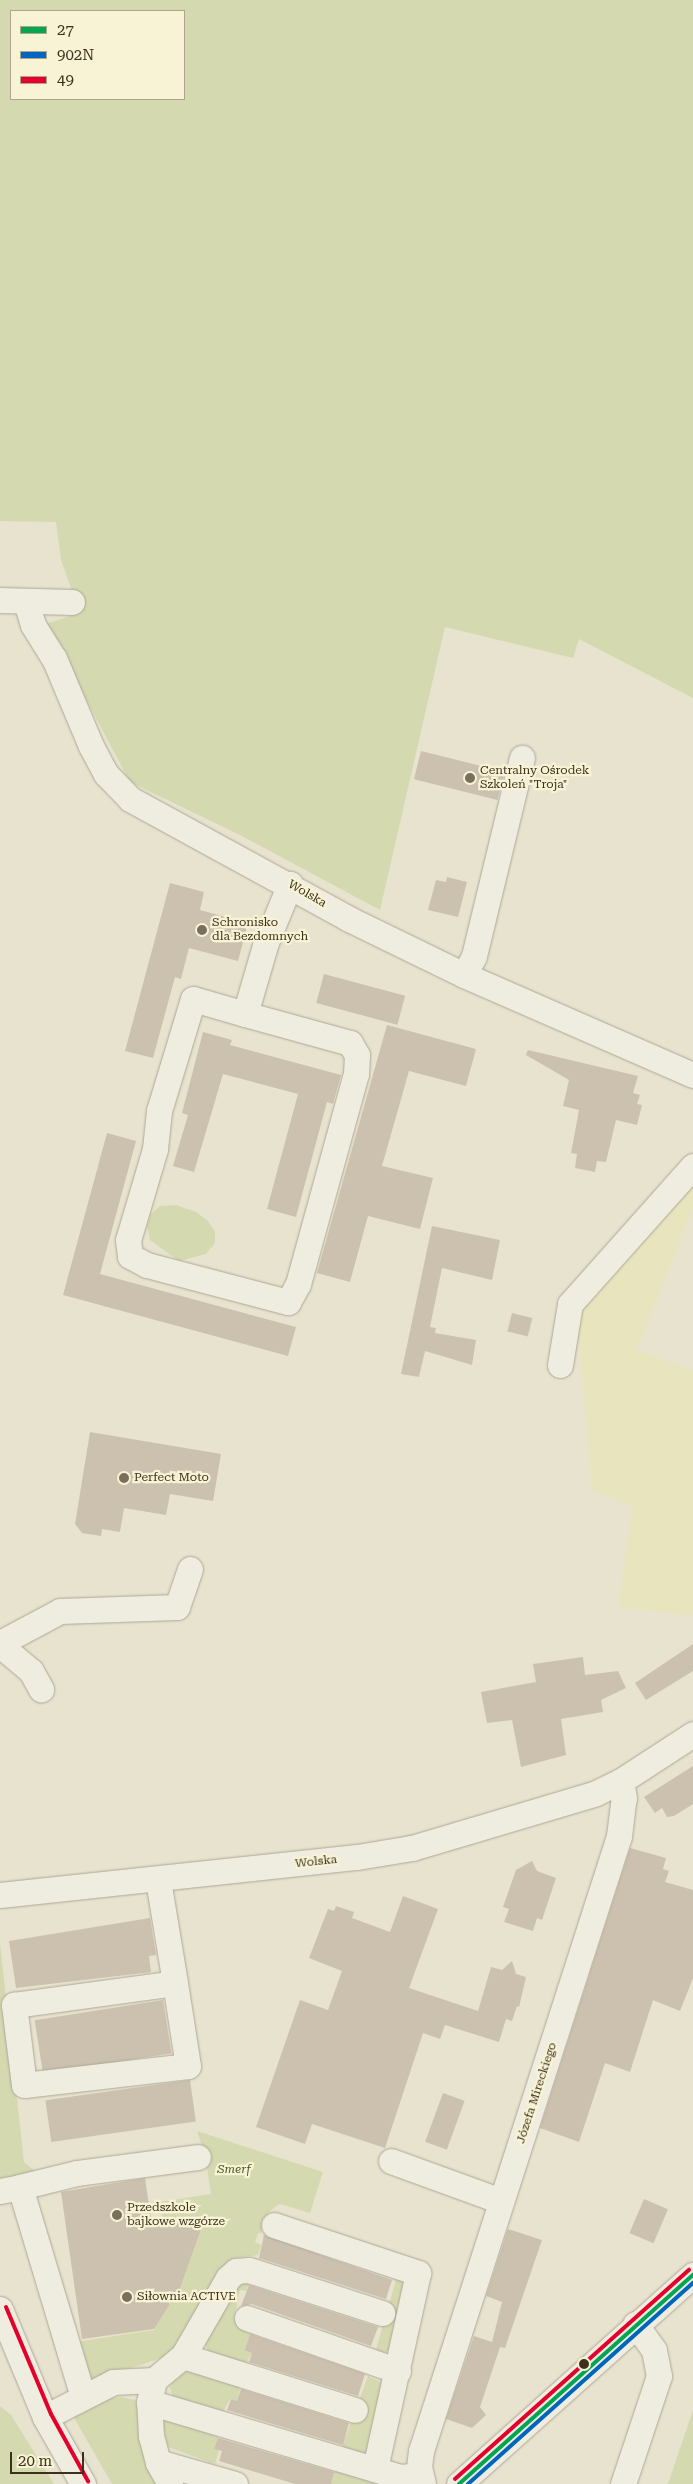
<!DOCTYPE html>
<meta charset="utf-8">
<style>
body{margin:0}
#map{position:relative;width:693px;height:2484px;overflow:hidden;background:#e8e3ce;font-family:"Roboto Serif",serif}
div>[style]{position:absolute}
.farmland>*{inset:0;background:#e8e5be}
.green>*{inset:0;background:#d4d9b0}
.building>*{inset:0;background:#ccc1af;transform-origin:0 0}
.roads{filter:drop-shadow(0 0 1px #ada797) drop-shadow(0 0 1px #ada797)}
.minor>*{height:25px;margin:-12.5px;padding:0 12.5px;transform-origin:12.5px;border-radius:12.5px;background:#efece0}
.bus-1>*{height:4px;margin:-2px;padding:0 2px;transform-origin:2px;border-radius:2px;background:#00a651}
.bus-2>*{height:4px;margin:-2px;padding:0 2px;transform-origin:2px;border-radius:2px;background:#0065bd}
.bus-3>*{height:4px;margin:-2px;padding:0 2px;transform-origin:2px;border-radius:2px;background:#e4002b}
.dots>*{width:14px;height:14px;translate:-50% -50%;box-sizing:border-box;border:2px solid #f8f3d5;border-radius:50%}
span{translate:-50% -50%;white-space:nowrap;text-align:center;line-height:1.15;-webkit-text-stroke:4.5px #f8f3d5;paint-order:stroke}
.poi-label{font-size:12px;color:#3d311e}
.left{translate:0 -50%;text-align:left}
.street-label{font-size:12px;color:#3d311e}
.park-label{font-size:12px;color:#465b23;font-style:italic}
.legend{position:absolute;left:10px;top:10px;width:175px;height:90px;box-sizing:border-box;background:#f8f3d5;border:1px solid #ada58c;margin:0;padding:6px 9px;list-style:none;font-size:15px;color:#3d311e}
.legend li{display:flex;align-items:center;gap:10px;height:25px}
.legend b{width:25px;border:1px solid #ada58c}
.scale{position:absolute;left:10px;top:2452px;width:74px;height:22px;box-sizing:border-box;border:2px solid #3d311e;border-top:0;padding-left:6px;font-size:15px;line-height:18px;white-space:nowrap;color:#3d311e;-webkit-text-stroke:4px #f8f3d5;paint-order:stroke}
</style>
<div id="map">
<div class="farmland">
<div style="clip-path:polygon(693px 1184px,693px 1209px,637px 1350px,693px 1370px,693px 1615px,618px 1608px,632px 1506px,592px 1491px,578px 1328px,584px 1305px)"></div>
</div>
<div class="green">
<div style="clip-path:polygon(evenodd,0 0,693px 0,693px 698px,579px 639px,573px 658px,445px 627px,380px 910px,242px 836px,130px 782px,46px 624px,70px 616px,72px 591px,61px 560px,56px 522px,0 521px,0 0,11px 11px,184px 11px,184px 99px,11px 99px,11px 11px)"></div>
<div style="clip-path:polygon(176px 1205px,196px 1212px,208px 1221px,215px 1232px,215px 1243px,206px 1254px,179px 1261px,150px 1240px,147px 1226px,151px 1214px,160px 1206px)"></div>
<div style="clip-path:polygon(0 1943px,24px 2162px,40px 2175px,0 2180px)"></div>
<div style="clip-path:polygon(197px 2131px,323px 2172px,310px 2213px,280px 2204px,275px 2207px,268px 2213px,261px 2233px,258px 2233px,255px 2242px,261px 2245px,258px 2255px,236px 2258px,226px 2263px,175px 2350px,164px 2357px,90px 2382px,76px 2342px,154px 2330px,208px 2215px,163px 2221px,160px 2202px,211px 2194px,205px 2155px)"></div>
<div style="clip-path:polygon(397px 2277px,405px 2282px,393px 2348px,382px 2354px,376px 2349px)"></div>
<div style="clip-path:polygon(243px 2279px,249px 2284px,246px 2291px,240px 2290px,234px 2319px,244px 2331px,251px 2334px,249px 2339px,252px 2353px,245px 2365px,209px 2353px,204px 2342px,236px 2283px)"></div>
<div style="clip-path:polygon(192px 2371px,238px 2384px,240px 2390px,237px 2401px,230px 2399px,223px 2412px,173px 2397px,170px 2388px,173px 2380px,178px 2374px)"></div>
<div style="clip-path:polygon(368px 2376px,386px 2385px,366px 2453px,361px 2454px,342px 2447px)"></div>
<div style="clip-path:polygon(121px 2397px,135px 2400px,138px 2406px,158px 2484px,112px 2484px,73px 2416px,105px 2399px)"></div>
<div style="clip-path:polygon(0 2406px,11px 2415px,54px 2484px,0 2484px)"></div>
<div style="clip-path:polygon(693px 2410px,693px 2484px,668px 2484px)"></div>
<div style="clip-path:polygon(164px 2414px,216px 2431px,214px 2436px,218px 2437px,215px 2449px,219px 2451px,215px 2464px,168px 2447px,162px 2422px)"></div>
<div style="clip-path:polygon(339px 2470px,383px 2484px,331px 2484px,334px 2472px)"></div>
</div>
<div class="building">
<div style="left:421px;top:751px;width:86px;height:29px;rotate:14deg"></div>
<div style="clip-path:polygon(447px 877px,467px 882px,458px 917px,428px 910px,436px 880px,446px 882px)"></div>
<div style="clip-path:polygon(170px 883px,204px 892px,200px 910px,248px 923px,238px 961px,189px 948px,181px 979px,175px 977px,153px 1058px,125px 1051px)"></div>
<div style="left:324px;top:974px;width:84px;height:30px;rotate:15deg"></div>
<div style="clip-path:polygon(387px 1025px,476px 1049px,466px 1086px,409px 1071px,382px 1166px,433px 1178px,420px 1229px,368px 1216px,350px 1282px,317px 1273px)"></div>
<div style="clip-path:polygon(203px 1032px,232px 1040px,230px 1045px,341px 1075px,333px 1104px,327px 1102px,296px 1217px,267px 1209px,298px 1094px,223px 1074px,194px 1172px,173px 1166px,188px 1115px,182px 1113px)"></div>
<div style="clip-path:polygon(528px 1050px,638px 1076px,633px 1093px,640px 1095px,637px 1104px,642px 1105px,637px 1125px,616px 1120px,606px 1162px,597px 1161px,595px 1172px,575px 1168px,577px 1154px,571px 1153px,579px 1110px,563px 1106px,569px 1080px,526px 1055px)"></div>
<div style="clip-path:polygon(107px 1133px,136px 1141px,100px 1274px,296px 1327px,288px 1356px,63px 1295px)"></div>
<div style="clip-path:polygon(432px 1226px,500px 1240px,492px 1280px,442px 1268px,430px 1327px,436px 1328px,435px 1333px,476px 1340px,472px 1365px,425px 1351px,419px 1377px,401px 1374px)"></div>
<div style="left:512px;top:1313px;width:21px;height:19px;rotate:14deg"></div>
<div style="clip-path:polygon(90px 1432px,221px 1454px,213px 1501px,170px 1494px,166px 1515px,124px 1508px,120px 1532px,102px 1529px,101px 1536px,82px 1533px,75px 1524px)"></div>
<div style="clip-path:polygon(693px 1644px,693px 1671px,646px 1700px,635px 1683px)"></div>
<div style="clip-path:polygon(583px 1657px,585px 1675px,618px 1671px,626px 1688px,601px 1700px,603px 1712px,561px 1719px,566px 1755px,521px 1767px,512px 1720px,487px 1723px,481px 1692px,536px 1682px,533px 1664px)"></div>
<div style="clip-path:polygon(693px 1766px,693px 1804px,674px 1816px,667px 1817px,662px 1808px,655px 1813px,644px 1797px)"></div>
<div style="clip-path:polygon(630px 1848px,666px 1858px,663px 1869px,669px 1871px,665px 1882px,693px 1890px,693px 1978px,680px 2011px,653px 2000px,630px 2072px,605px 2063px,579px 2142px,540px 2128px)"></div>
<div style="clip-path:polygon(532px 1861px,537px 1871px,556px 1878px,542px 1920px,537px 1918px,533px 1931px,504px 1922px,509px 1909px,503px 1907px,516px 1870px)"></div>
<div style="clip-path:polygon(403px 1896px,438px 1909px,409px 1988px,478px 2011px,491px 1967px,502px 1970px,512px 1961px,516px 1974px,526px 1977px,519px 2007px,517px 2006px,512px 2021px,506px 2019px,499px 2042px,445px 2025px,440px 2039px,423px 2033px,385px 2148px,312px 2124px,305px 2144px,256px 2127px,300px 2000px,328px 2010px,342px 1971px,309px 1958px,328px 1909px,334px 1911px,336px 1906px,354px 1912px,352px 1918px,390px 1932px)"></div>
<div style="clip-path:polygon(150px 1918px,156px 1955px,149px 1956px,151px 1972px,16px 1988px,9px 1941px)"></div>
<div style="left:163px;top:2000px;width:54px;height:130px;rotate:81deg"></div>
<div style="left:190px;top:2080px;width:42px;height:146px;rotate:82deg"></div>
<div style="left:443px;top:2093px;width:23px;height:52px;rotate:20deg"></div>
<div style="clip-path:polygon(145px 2178px,152px 2225px,205px 2218px,180px 2288px,154px 2329px,82px 2339px,61px 2192px)"></div>
<div style="left:644px;top:2199px;width:26px;height:37px;rotate:23deg"></div>
<div style="clip-path:polygon(508px 2229px,542px 2240px,505px 2348px,500px 2347px,480px 2407px,486px 2415px,472px 2428px,446px 2419px,474px 2336px,492px 2342px,502px 2302px,486px 2296px)"></div>
<div style="clip-path:polygon(264px 2235px,392px 2280px,386px 2299px,259px 2258px)"></div>
<div style="clip-path:polygon(249px 2285px,378px 2327px,371px 2346px,252px 2304px,241px 2306px)"></div>
<div style="clip-path:polygon(250px 2334px,365px 2374px,358px 2396px,249px 2362px,252px 2353px,245px 2350px)"></div>
<div style="clip-path:polygon(241px 2389px,349px 2423px,343px 2445px,227px 2410px,231px 2399px,237px 2401px)"></div>
<div style="clip-path:polygon(218px 2438px,334px 2472px,331px 2484px,295px 2484px,219px 2461px,222px 2451px,214px 2449px)"></div>
</div>
<div class="roads">
<div class="minor">
<div style="left:0;top:600px;width:72px;rotate:1.6deg"></div>
<div style="left:26px;top:602px;width:24px;rotate:73deg"></div>
<div style="left:33px;top:625px;width:39px;rotate:58deg"></div>
<div style="left:54px;top:658px;width:95px;rotate:67.2deg"></div>
<div style="left:91px;top:746px;width:32px;rotate:62deg"></div>
<div style="left:106px;top:774px;width:35px;rotate:46deg"></div>
<div style="left:130px;top:799px;width:250px;rotate:28.7deg"></div>
<div style="left:349px;top:919px;width:128px;rotate:26deg"></div>
<div style="left:464px;top:975px;width:250px;rotate:23.6deg"></div>
<div style="left:464px;top:975px;width:21px;rotate:-62deg"></div>
<div style="left:474px;top:956px;width:204px;rotate:-76.4deg"></div>
<div style="left:245px;top:1014px;width:54px;rotate:-163.9deg"></div>
<div style="left:193px;top:999px;width:117px;rotate:106.9deg"></div>
<div style="left:159px;top:1111px;width:38px;rotate:96deg"></div>
<div style="left:155px;top:1149px;width:95px;rotate:106.5deg"></div>
<div style="left:128px;top:1240px;width:16px;rotate:83deg"></div>
<div style="left:130px;top:1256px;width:19px;rotate:28deg"></div>
<div style="left:147px;top:1265px;width:146px;rotate:14.7deg"></div>
<div style="left:288px;top:1302px;width:21px;rotate:-61deg"></div>
<div style="left:298px;top:1284px;width:218px;rotate:-74.6deg"></div>
<div style="left:356px;top:1074px;width:19px;rotate:-87deg"></div>
<div style="left:357px;top:1055px;width:14px;rotate:-120deg"></div>
<div style="left:350px;top:1043px;width:109px;rotate:-164.6deg"></div>
<div style="left:245px;top:1014px;width:75px;rotate:-73.7deg"></div>
<div style="left:266px;top:942px;width:63px;rotate:-67.5deg"></div>
<div style="left:560px;top:1365px;width:62px;rotate:-80.7deg"></div>
<div style="left:570px;top:1304px;width:185px;rotate:-48.3deg"></div>
<div style="left:0;top:1643px;width:68px;rotate:-28.1deg"></div>
<div style="left:60px;top:1611px;width:117px;rotate:-2deg"></div>
<div style="left:177px;top:1607px;width:40px;rotate:-71.1deg"></div>
<div style="left:0;top:1645px;width:40px;rotate:40deg"></div>
<div style="left:31px;top:1671px;width:21px;rotate:61deg"></div>
<div style="left:158px;top:1880px;width:104px;rotate:80.6deg"></div>
<div style="left:175px;top:1983px;width:84px;rotate:81.1deg"></div>
<div style="left:188px;top:2066px;width:165px;rotate:173.4deg"></div>
<div style="left:24px;top:2085px;width:81px;rotate:-97.1deg"></div>
<div style="left:14px;top:2005px;width:162px;rotate:-7.8deg"></div>
<div style="left:0;top:1895px;width:359px;rotate:-6.1deg"></div>
<div style="left:357px;top:1857px;width:56px;rotate:-9.3deg"></div>
<div style="left:412px;top:1848px;width:192px;rotate:-16.6deg"></div>
<div style="left:596px;top:1793px;width:28px;rotate:-26deg"></div>
<div style="left:621px;top:1781px;width:86px;rotate:-33.1deg"></div>
<div style="left:391px;top:2161px;width:117px;rotate:20deg"></div>
<div style="left:0;top:2191px;width:20px;rotate:-11deg"></div>
<div style="left:274px;top:2225px;width:152px;rotate:18.4deg"></div>
<div style="left:418px;top:2273px;width:201px;rotate:102.4deg"></div>
<div style="left:0;top:2309px;width:117px;rotate:67.4deg"></div>
<div style="left:45px;top:2417px;width:77px;rotate:60.4deg"></div>
<div style="left:247px;top:2318px;width:160px;rotate:19.3deg"></div>
<div style="left:183px;top:2356px;width:180px;rotate:17.4deg"></div>
<div style="left:83px;top:2397px;width:219px;rotate:-106.7deg"></div>
<div style="left:20px;top:2187px;width:59px;rotate:-13.8deg"></div>
<div style="left:77px;top:2173px;width:122px;rotate:-7.5deg"></div>
<div style="left:149px;top:2402px;width:263px;rotate:16.6deg"></div>
<div style="left:401px;top:2477px;width:19px;rotate:-6deg"></div>
<div style="left:45px;top:2417px;width:76px;rotate:-27.2deg"></div>
<div style="left:113px;top:2382px;width:41px;rotate:-2.8deg"></div>
<div style="left:158px;top:2462px;width:80px;rotate:15.9deg"></div>
<div style="left:170px;top:2484px;width:25px;rotate:-119deg"></div>
<div style="left:158px;top:2462px;width:27px;rotate:-105deg"></div>
<div style="left:151px;top:2436px;width:34px;rotate:-93deg"></div>
<div style="left:149px;top:2402px;width:23px;rotate:-77deg"></div>
<div style="left:154px;top:2380px;width:38px;rotate:-40deg"></div>
<div style="left:183px;top:2356px;width:90px;rotate:-60deg"></div>
<div style="left:228px;top:2278px;width:11px;rotate:-41deg"></div>
<div style="left:236px;top:2271px;width:13px;rotate:-4deg"></div>
<div style="left:249px;top:2270px;width:140px;rotate:17.9deg"></div>
<div style="left:423px;top:2484px;width:17px;rotate:-103deg"></div>
<div style="left:419px;top:2467px;width:16px;rotate:-83deg"></div>
<div style="left:421px;top:2451px;width:646px;rotate:-72.15deg"></div>
<div style="left:619px;top:1836px;width:38px;rotate:-83deg"></div>
<div style="left:624px;top:1798px;width:17px;rotate:-100deg"></div>
<div style="left:459px;top:2484px;width:314px;rotate:-41.8deg"></div>
<div style="left:623px;top:2484px;width:114px;rotate:-71.6deg"></div>
<div style="left:659px;top:2376px;width:26px;rotate:-101deg"></div>
<div style="left:654px;top:2350px;width:32px;rotate:-126deg"></div>
</div>
</div>
<div class="bus-1">
<div style="left:459px;top:2484px;width:314px;rotate:-41.8deg"></div>
</div>
<div class="bus-2">
<div style="left:468px;top:2484px;width:302px;rotate:-41.8deg"></div>
</div>
<div class="bus-3">
<div style="left:6px;top:2307px;width:116px;rotate:67.2deg"></div>
<div style="left:51px;top:2414px;width:77px;rotate:61.1deg"></div>
<div style="left:455px;top:2479px;width:314px;rotate:-41.8deg"></div>
</div>
<div class="dots">
<div style="left:470px;top:778px;background:#796f5c"></div>
<div style="left:202px;top:930px;background:#796f5c"></div>
<div style="left:124px;top:1478px;background:#796f5c"></div>
<div style="left:117px;top:2215px;background:#796f5c"></div>
<div style="left:127px;top:2297px;background:#796f5c"></div>
<div style="left:584px;top:2364px;background:#3d311e"></div>
</div>
<div class="poi-label">
<span class="left" style="left:480px;top:778px">Centralny Ośrodek<br>Szkoleń "Troja"</span>
<span class="left" style="left:212px;top:930px">Schronisko<br>dla Bezdomnych</span>
<span class="left" style="left:134px;top:1478px">Perfect Moto</span>
<span class="left" style="left:127px;top:2215px">Przedszkole<br>bajkowe wzgórze</span>
<span class="left" style="left:137px;top:2297px">Siłownia ACTIVE</span>
</div>
<div class="street-label">
<span style="left:307px;top:894px;rotate:30deg">Wolska</span>
<span style="left:316px;top:1862px;rotate:-6deg">Wolska</span>
<span style="left:537px;top:2093px;rotate:-72deg">Józefa Mireckiego</span>
</div>
<div class="park-label">
<span style="left:234px;top:2170px">Smerf</span>
</div>
<ul class="legend">
<li><b style="height:6px;background:#00a651"></b>27</li>
<li><b style="height:6px;background:#0065bd"></b>902N</li>
<li><b style="height:6px;background:#e4002b"></b>49</li>
</ul>
<div class="scale">20 m</div>
</div>
